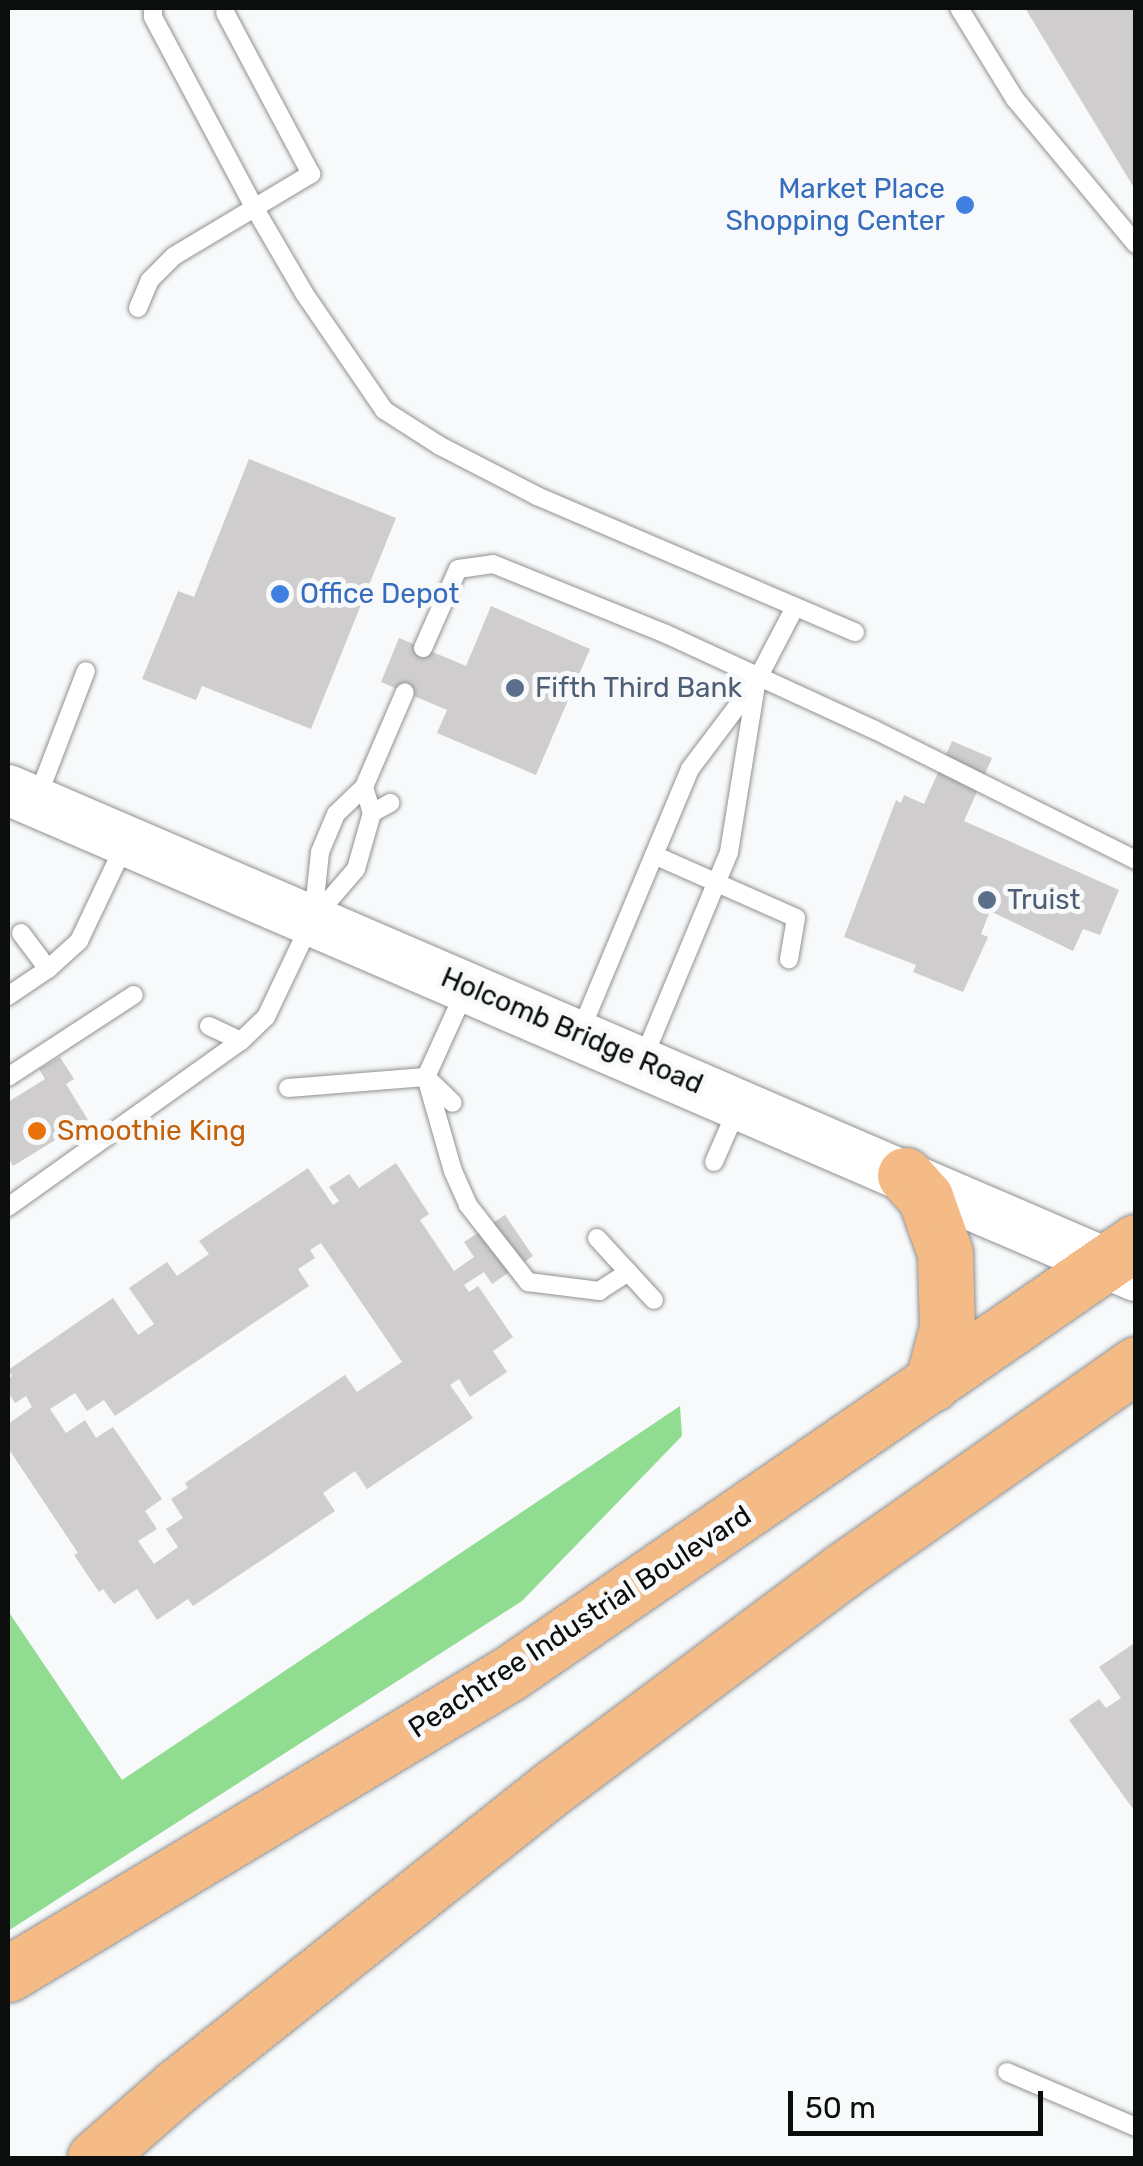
<!DOCTYPE html>
<style>
body{margin:0}
#map{position:relative;width:1143px;height:2166px;overflow:hidden;background:#f7f9fa;font-family:Rubik,sans-serif}
div>[style]{position:absolute}
.forest>*{inset:0;background:#90dd91}
.building>*{inset:0;background:#cfcdcd}
.roads{filter:drop-shadow(0 0 2px #909192) drop-shadow(0 0 2px #909192)}
.lane>*{height:18px;margin:-9px;padding:0 9px;transform-origin:9px;border-radius:9px;background:#fff}
.secondary>*{height:50px;margin:-25px;padding:0 25px;transform-origin:25px;border-radius:25px;background:#fff}
.highway>*{height:55px;margin:-27.5px;padding:0 27.5px;transform-origin:27.5px;border-radius:27.5px;background:#f4bb86}
.dots>*{width:28px;height:28px;translate:-50% -50%;box-sizing:border-box;border:5px solid #f7f9fa;border-radius:50%}
span{translate:-50% -50%;white-space:nowrap;text-align:center;line-height:1.15;-webkit-text-stroke:10px #f7f9fa;paint-order:stroke}
.shop-label{font-size:28px;color:#366cbe}
.right{translate:-100% -50%;text-align:right}
.left{translate:0 -50%;text-align:left}
.service-label{font-size:28px;color:#4e5e75}
.street-label{font-size:28px;color:#0c0d0d}
.food-label{font-size:28px;color:#c56008}
.frame{position:absolute;inset:0;border:10px solid #0c0d0d;pointer-events:none}
.scale{position:absolute;left:788px;top:2091px;width:255px;height:45px;box-sizing:border-box;border:5px solid #0c0d0d;border-top:0;padding-left:12px;font-size:30px;line-height:35px;white-space:nowrap;color:#0c0d0d;-webkit-text-stroke:8px #f7f9fa;paint-order:stroke}
</style>
<div id="map">
<div class="forest">
<div style="clip-path:polygon(680px 1406px,682px 1436px,522px 1601px,8px 1931px,8px 1611px,122px 1780px)"></div>
</div>
<div class="building">
<div style="clip-path:polygon(1025px 8px,1136px 8px,1136px 191px)"></div>
<div style="clip-path:polygon(249px 459px,396px 518px,311px 729px,202px 686px,196px 700px,142px 679px,178px 591px,194px 597px)"></div>
<div style="clip-path:polygon(491px 606px,590px 649px,536px 775px,437px 733px,447px 710px,381px 682px,399px 638px,466px 666px)"></div>
<div style="clip-path:polygon(952px 741px,992px 758px,964px 821px,1119px 890px,1100px 935px,1083px 929px,1073px 951px,990px 911px,981px 934px,988px 937px,963px 992px,913px 972px,916px 965px,844px 937px,896px 800px,901px 803px,904px 795px,924px 804px)"></div>
<div style="clip-path:polygon(60px 1057px,74px 1079px,66px 1084px,88px 1120px,13px 1166px,8px 1158px,8px 1102px,45px 1079px,39px 1069px)"></div>
<div style="clip-path:polygon(evenodd,396px 1163px,429px 1214px,420px 1220px,454px 1271px,474px 1257px,464px 1242px,505px 1215px,533px 1256px,492px 1284px,484px 1272px,464px 1285px,469px 1292px,478px 1286px,513px 1337px,493px 1351px,507px 1372px,470px 1397px,459px 1379px,450px 1385px,473px 1418px,367px 1489px,355px 1471px,323px 1493px,335px 1511px,193px 1606px,188px 1599px,157px 1620px,137px 1589px,114px 1604px,103px 1589px,99px 1592px,74px 1555px,78px 1553px,8px 1448px,8px 1424px,32px 1407px,26px 1396px,15px 1403px,8px 1392px,8px 1379px,12px 1376px,8px 1370px,113px 1298px,138px 1335px,154px 1324px,129px 1288px,167px 1262px,177px 1276px,209px 1254px,199px 1241px,308px 1168px,333px 1205px,339px 1201px,329px 1187px,349px 1174px,359px 1188px,396px 1163px,321px 1243px,402px 1362px,357px 1392px,345px 1375px,185px 1483px,188px 1488px,171px 1499px,183px 1518px,166px 1529px,178px 1547px,154px 1564px,138px 1541px,157px 1529px,145px 1511px,162px 1499px,113px 1427px,96px 1438px,85px 1420px,66px 1433px,50px 1409px,75px 1393px,87px 1411px,104px 1400px,115px 1416px,309px 1286px,298px 1269px,315px 1258px,310px 1250px,321px 1243px)"></div>
<div style="clip-path:polygon(1136px 1642px,1136px 1813px,1069px 1720px,1099px 1699px,1106px 1708px,1121px 1698px,1099px 1667px)"></div>
</div>
<div class="roads">
<div class="lane">
<div style="left:153px;top:8px;width:9px;rotate:90deg"></div>
<div style="left:153px;top:17px;width:215px;rotate:62deg"></div>
<div style="left:254px;top:207px;width:99px;rotate:59.8deg"></div>
<div style="left:304px;top:293px;width:142px;rotate:55.6deg"></div>
<div style="left:384px;top:410px;width:67px;rotate:32.7deg"></div>
<div style="left:440px;top:446px;width:109px;rotate:27.3deg"></div>
<div style="left:537px;top:496px;width:346px;rotate:23.2deg"></div>
<div style="left:959px;top:8px;width:107px;rotate:58.4deg"></div>
<div style="left:1015px;top:99px;width:189px;rotate:50.2deg"></div>
<div style="left:138px;top:308px;width:30px;rotate:-67deg"></div>
<div style="left:150px;top:280px;width:34px;rotate:-45deg"></div>
<div style="left:174px;top:256px;width:160px;rotate:-30.9deg"></div>
<div style="left:311px;top:174px;width:183px;rotate:-118deg"></div>
<div style="left:423px;top:648px;width:86px;rotate:-66.1deg"></div>
<div style="left:458px;top:569px;width:35px;rotate:-8deg"></div>
<div style="left:493px;top:564px;width:187px;rotate:22deg"></div>
<div style="left:666px;top:634px;width:228px;rotate:24.7deg"></div>
<div style="left:873px;top:729px;width:294px;rotate:26.5deg"></div>
<div style="left:364px;top:787px;width:103px;rotate:-66.7deg"></div>
<div style="left:36px;top:801px;width:139px;rotate:-69deg"></div>
<div style="left:654px;top:855px;width:155px;rotate:23.9deg"></div>
<div style="left:796px;top:918px;width:42px;rotate:99.7deg"></div>
<div style="left:313px;top:918px;width:66px;rotate:-83.9deg"></div>
<div style="left:320px;top:852px;width:41px;rotate:-67.2deg"></div>
<div style="left:336px;top:814px;width:39px;rotate:-44deg"></div>
<div style="left:364px;top:787px;width:27px;rotate:73deg"></div>
<div style="left:372px;top:813px;width:21px;rotate:-29deg"></div>
<div style="left:48px;top:969px;width:42px;rotate:-42.1deg"></div>
<div style="left:79px;top:941px;width:107px;rotate:-64.6deg"></div>
<div style="left:8px;top:996px;width:48px;rotate:-34deg"></div>
<div style="left:48px;top:969px;width:45px;rotate:-126.9deg"></div>
<div style="left:209px;top:1026px;width:35px;rotate:25deg"></div>
<div style="left:580px;top:1032px;width:285px;rotate:-67.3deg"></div>
<div style="left:690px;top:769px;width:111px;rotate:-53deg"></div>
<div style="left:757px;top:680px;width:82px;rotate:-62.5deg"></div>
<div style="left:643px;top:1059px;width:224px;rotate:-67.4deg"></div>
<div style="left:729px;top:852px;width:169px;rotate:-80.8deg"></div>
<div style="left:8px;top:1077px;width:150px;rotate:-33.1deg"></div>
<div style="left:426px;top:1077px;width:98px;rotate:74deg"></div>
<div style="left:453px;top:1171px;width:37px;rotate:66deg"></div>
<div style="left:468px;top:1205px;width:98px;rotate:52.1deg"></div>
<div style="left:528px;top:1282px;width:72px;rotate:7.2deg"></div>
<div style="left:599px;top:1291px;width:35px;rotate:-33deg"></div>
<div style="left:426px;top:1077px;width:37px;rotate:44deg"></div>
<div style="left:288px;top:1088px;width:138px;rotate:-4.6deg"></div>
<div style="left:426px;top:1077px;width:94px;rotate:-65.6deg"></div>
<div style="left:714px;top:1162px;width:60px;rotate:-66.4deg"></div>
<div style="left:8px;top:1207px;width:286px;rotate:-35.5deg"></div>
<div style="left:241px;top:1041px;width:35px;rotate:-44deg"></div>
<div style="left:266px;top:1017px;width:107px;rotate:-64.6deg"></div>
<div style="left:312px;top:920px;width:67px;rotate:-49.2deg"></div>
<div style="left:356px;top:869px;width:58px;rotate:-74.1deg"></div>
<div style="left:597px;top:1238px;width:84px;rotate:47.4deg"></div>
<div style="left:1007px;top:2072px;width:140px;rotate:23.1deg"></div>
</div>
<div class="secondary">
<div style="left:8px;top:790px;width:1228px;rotate:23.31deg"></div>
</div>
<div class="highway">
<div style="left:905px;top:1175px;width:30px;rotate:48deg"></div>
<div style="left:925px;top:1197px;width:59px;rotate:70.3deg"></div>
<div style="left:945px;top:1253px;width:75px;rotate:88.5deg"></div>
<div style="left:947px;top:1328px;width:58px;rotate:105deg"></div>
<div style="left:8px;top:1974px;width:585px;rotate:-30.95deg"></div>
<div style="left:510px;top:1673px;width:760px;rotate:-34.55deg"></div>
<div style="left:95px;top:2158px;width:108px;rotate:-41.2deg"></div>
<div style="left:176px;top:2087px;width:485px;rotate:-38.5deg"></div>
<div style="left:556px;top:1785px;width:357px;rotate:-36.8deg"></div>
<div style="left:842px;top:1571px;width:360px;rotate:-35.1deg"></div>
</div>
</div>
<div class="dots">
<div style="left:965px;top:205px;background:#3f7fe0"></div>
<div style="left:280px;top:594px;background:#3f7fe0"></div>
<div style="left:515px;top:688px;background:#5c6f8a"></div>
<div style="left:987px;top:900px;background:#5c6f8a"></div>
<div style="left:37px;top:1131px;background:#e8710a"></div>
</div>
<div class="shop-label">
<span class="right" style="left:945px;top:205px">Market Place<br>Shopping Center</span>
<span class="left" style="left:300px;top:594px">Office Depot</span>
</div>
<div class="service-label">
<span class="left" style="left:535px;top:688px">Fifth Third Bank</span>
<span class="left" style="left:1007px;top:900px">Truist</span>
</div>
<div class="street-label">
<span style="left:572px;top:1031px;rotate:23deg">Holcomb Bridge Road</span>
<span style="left:580px;top:1622px;rotate:-33deg">Peachtree Industrial Boulevard</span>
</div>
<div class="food-label">
<span class="left" style="left:57px;top:1131px">Smoothie King</span>
</div>
<div class="frame"></div>
<div class="scale">50 m</div>
</div>
